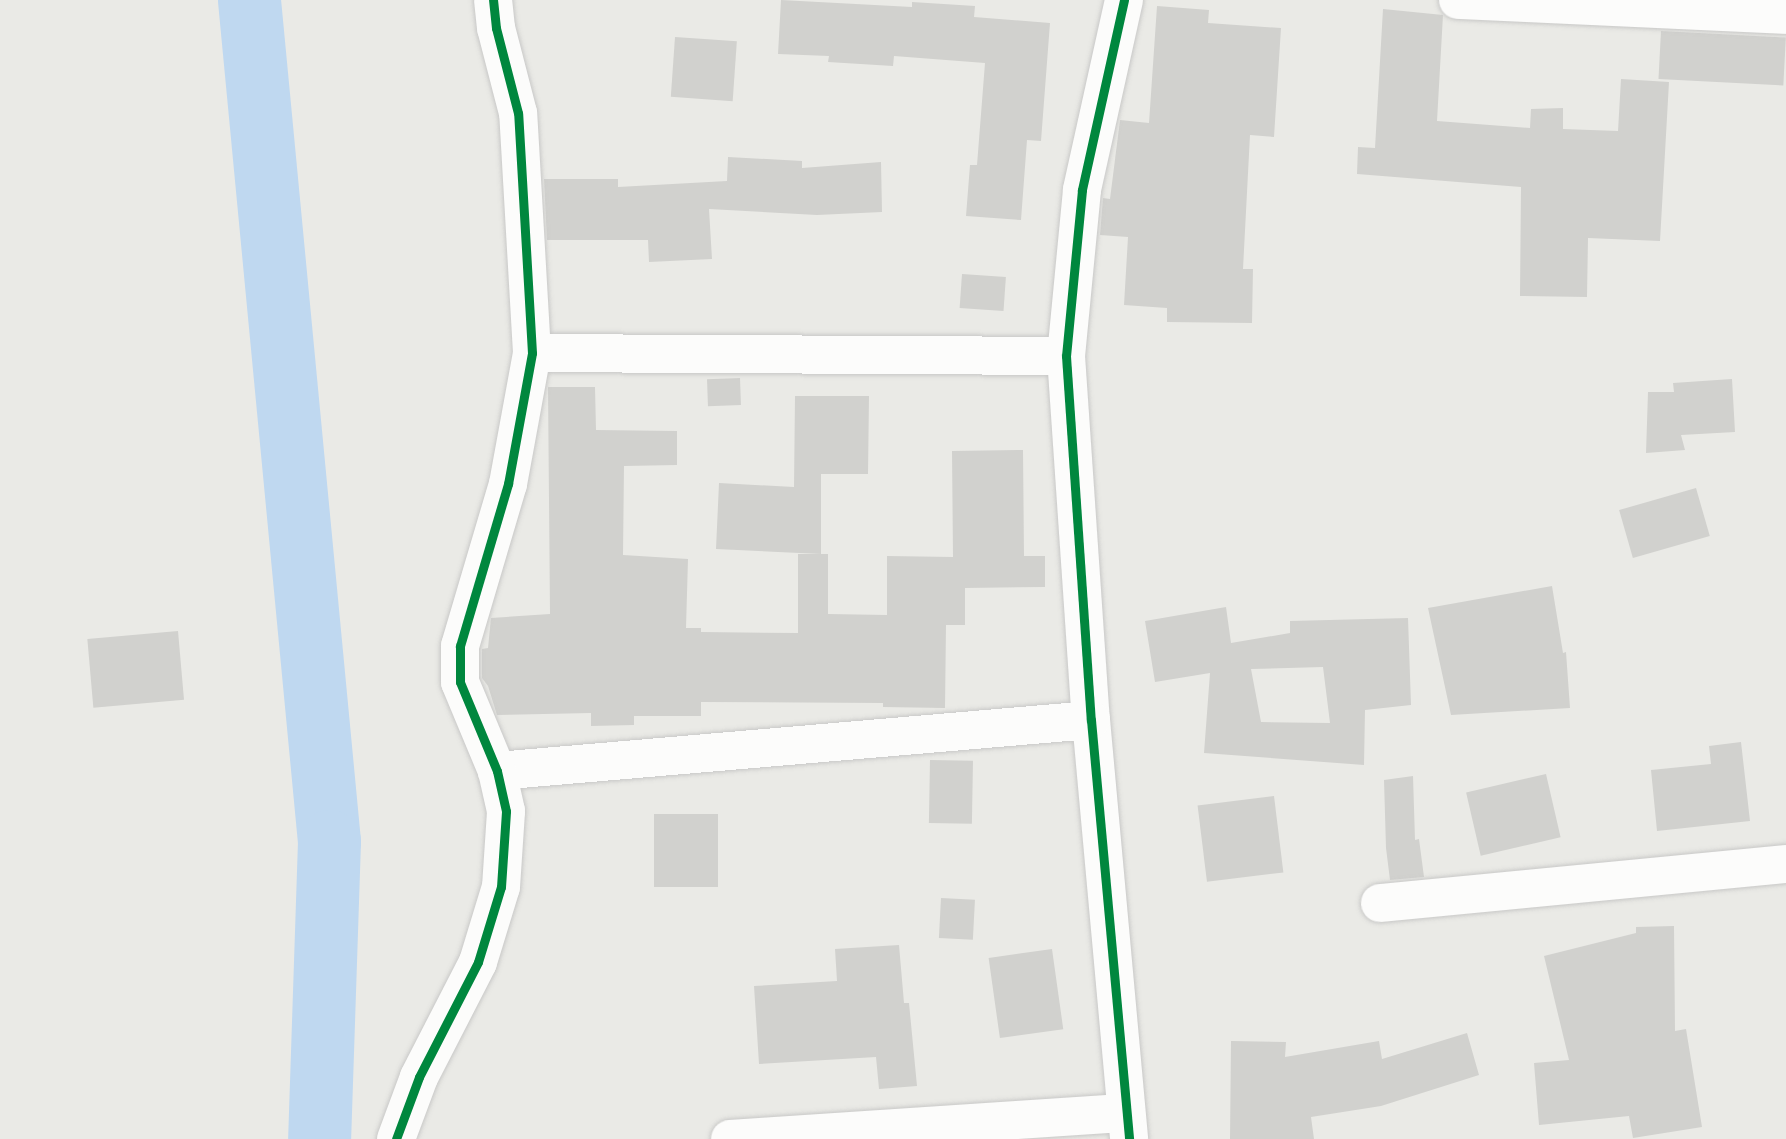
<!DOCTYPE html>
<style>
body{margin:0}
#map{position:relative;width:1786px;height:1139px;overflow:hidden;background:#eaeae6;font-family:"Golos Text",sans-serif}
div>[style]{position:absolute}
.river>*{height:63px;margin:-31.5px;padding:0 31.5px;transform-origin:31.5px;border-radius:31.5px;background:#bfd8f0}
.building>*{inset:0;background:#d1d1ce;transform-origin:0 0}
.roads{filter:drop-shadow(0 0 2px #c8c8c7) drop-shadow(0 0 2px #c8c8c7)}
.minor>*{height:38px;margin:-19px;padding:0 19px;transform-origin:19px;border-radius:19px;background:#fcfcfb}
.cycleway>*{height:9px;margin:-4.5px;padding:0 4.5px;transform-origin:4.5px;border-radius:4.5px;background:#00873e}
span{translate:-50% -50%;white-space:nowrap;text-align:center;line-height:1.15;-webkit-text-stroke:7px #fff;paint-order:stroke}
</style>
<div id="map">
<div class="river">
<div style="left:249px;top:0;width:845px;rotate:84.57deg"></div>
<div style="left:329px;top:841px;width:298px;rotate:91.9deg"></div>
</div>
<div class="building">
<div style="clip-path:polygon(781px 0,912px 7px,912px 2px,975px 6px,974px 17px,1050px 23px,1041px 141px,1027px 140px,1021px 220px,966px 216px,970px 165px,977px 165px,985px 63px,894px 56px,893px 66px,828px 62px,829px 56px,778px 54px)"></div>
<div style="clip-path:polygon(1157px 6px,1209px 10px,1208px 23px,1281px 28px,1274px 137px,1250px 135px,1243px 269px,1253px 269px,1252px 323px,1167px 322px,1167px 308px,1124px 305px,1128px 237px,1100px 235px,1103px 198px,1110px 199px,1120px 120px,1149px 123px)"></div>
<div style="clip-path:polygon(1383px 9px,1443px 15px,1437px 121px,1530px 128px,1531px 109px,1563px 108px,1563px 129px,1618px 131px,1621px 79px,1669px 82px,1660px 241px,1588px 238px,1587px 297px,1520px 296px,1521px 187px,1357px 174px,1358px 147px,1375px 148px)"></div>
<div style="left:1661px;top:31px;width:125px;height:48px;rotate:3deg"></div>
<div style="left:675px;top:37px;width:62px;height:60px;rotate:4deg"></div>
<div style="clip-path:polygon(728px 157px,802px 161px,802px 168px,881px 162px,882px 212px,817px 215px,709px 209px,712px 259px,649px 262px,648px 240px,547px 240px,544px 179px,618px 179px,618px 187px,727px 181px)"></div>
<div style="left:962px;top:274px;width:44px;height:34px;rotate:4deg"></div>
<div style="left:740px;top:378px;width:27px;height:33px;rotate:88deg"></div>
<div style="clip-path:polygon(1732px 379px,1735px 432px,1681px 435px,1685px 450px,1646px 453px,1648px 392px,1674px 392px,1673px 383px)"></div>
<div style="clip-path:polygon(548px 387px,595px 387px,596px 430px,677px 431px,677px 465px,624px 466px,623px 555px,688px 559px,686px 628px,701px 628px,701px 632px,798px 633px,798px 554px,821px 554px,716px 549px,719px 483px,794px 487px,795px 396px,869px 396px,868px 474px,821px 474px,821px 554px,828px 554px,828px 614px,887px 615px,887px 556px,953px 557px,952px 451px,1023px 450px,1024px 556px,1045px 556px,1045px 587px,965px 588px,965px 625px,946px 625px,945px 708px,883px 707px,883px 703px,701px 702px,701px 716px,634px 716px,634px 725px,591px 726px,591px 713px,497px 715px,488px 686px,482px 678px,482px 649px,488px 648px,491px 618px,550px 614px)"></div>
<div style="left:1696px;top:488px;width:50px;height:80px;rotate:74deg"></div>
<div style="clip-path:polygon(1552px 586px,1563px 653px,1566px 652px,1570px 708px,1451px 715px,1428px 608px)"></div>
<div style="clip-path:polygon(evenodd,1226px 607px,1231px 643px,1290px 633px,1290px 621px,1408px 618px,1411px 705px,1365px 710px,1364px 765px,1204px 753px,1210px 673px,1155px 682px,1145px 621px,1226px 607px,1323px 667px,1330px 723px,1261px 722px,1251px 669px,1323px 667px)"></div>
<div style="left:178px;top:631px;width:69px;height:91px;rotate:85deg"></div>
<div style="clip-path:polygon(1741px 742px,1750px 821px,1657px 831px,1651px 770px,1711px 764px,1709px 746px)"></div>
<div style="left:930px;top:760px;width:43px;height:63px;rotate:1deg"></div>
<div style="left:1546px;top:774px;width:65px;height:82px;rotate:77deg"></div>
<div style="clip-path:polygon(1413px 776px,1415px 840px,1419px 839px,1424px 877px,1390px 880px,1386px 848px,1384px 780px)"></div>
<div style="left:1274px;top:796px;width:77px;height:77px;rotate:83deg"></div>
<div style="left:654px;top:814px;width:64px;height:73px"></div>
<div style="left:941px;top:898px;width:34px;height:40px;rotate:3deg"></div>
<div style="clip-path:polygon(1674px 926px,1675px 1031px,1686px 1029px,1702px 1127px,1633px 1138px,1629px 1116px,1539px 1125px,1534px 1063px,1569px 1060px,1544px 956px,1636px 933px,1636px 927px)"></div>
<div style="clip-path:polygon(899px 945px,904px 1003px,909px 1003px,917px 1086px,879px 1089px,876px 1057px,759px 1064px,754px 986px,837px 981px,835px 949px)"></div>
<div style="left:1052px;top:949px;width:81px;height:64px;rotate:82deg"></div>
<div style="clip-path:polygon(1467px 1033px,1479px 1075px,1381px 1106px,1311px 1117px,1314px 1139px,1230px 1139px,1231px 1041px,1286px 1042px,1285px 1057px,1379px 1041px,1382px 1059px)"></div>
</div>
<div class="roads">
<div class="minor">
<div style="left:1124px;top:0;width:195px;rotate:102.5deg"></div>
<div style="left:1082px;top:190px;width:167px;rotate:95.5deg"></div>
<div style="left:1066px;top:356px;width:365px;rotate:86.1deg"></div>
<div style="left:1091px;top:720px;width:421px;rotate:84.8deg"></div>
<div style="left:1458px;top:0;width:328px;rotate:2.6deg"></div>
<div style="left:532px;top:353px;width:534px;rotate:0.32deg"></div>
<div style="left:497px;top:771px;width:596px;rotate:-4.91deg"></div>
<div style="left:1380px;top:903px;width:408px;rotate:-5.5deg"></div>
<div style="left:396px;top:1139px;width:66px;rotate:-69.6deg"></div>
<div style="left:419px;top:1077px;width:129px;rotate:-62.8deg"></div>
<div style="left:478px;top:962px;width:78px;rotate:-73deg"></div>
<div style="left:501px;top:887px;width:76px;rotate:-86.2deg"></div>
<div style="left:506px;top:811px;width:41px;rotate:-102.7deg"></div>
<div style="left:497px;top:771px;width:96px;rotate:-112.6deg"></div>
<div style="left:460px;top:682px;width:36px;rotate:-90deg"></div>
<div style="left:460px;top:646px;width:169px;rotate:-73.5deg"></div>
<div style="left:508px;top:484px;width:133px;rotate:-79.6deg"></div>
<div style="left:532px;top:353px;width:240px;rotate:-93.3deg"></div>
<div style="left:518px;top:113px;width:88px;rotate:-104.5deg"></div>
<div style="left:496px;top:28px;width:28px;rotate:-96deg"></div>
<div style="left:730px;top:1139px;width:397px;rotate:-3.8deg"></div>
</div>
</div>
<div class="cycleway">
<div style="left:1124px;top:0;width:195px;rotate:102.5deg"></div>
<div style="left:1082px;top:190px;width:167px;rotate:95.5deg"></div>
<div style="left:1066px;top:356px;width:365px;rotate:86.1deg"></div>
<div style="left:1091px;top:720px;width:421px;rotate:84.8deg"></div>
<div style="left:396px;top:1139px;width:66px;rotate:-69.6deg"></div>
<div style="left:419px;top:1077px;width:129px;rotate:-62.8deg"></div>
<div style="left:478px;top:962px;width:78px;rotate:-73deg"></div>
<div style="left:501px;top:887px;width:76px;rotate:-86.2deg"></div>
<div style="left:506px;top:811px;width:41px;rotate:-102.7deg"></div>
<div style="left:497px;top:771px;width:96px;rotate:-112.6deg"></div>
<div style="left:460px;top:682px;width:36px;rotate:-90deg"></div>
<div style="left:460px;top:646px;width:169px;rotate:-73.5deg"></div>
<div style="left:508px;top:484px;width:133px;rotate:-79.6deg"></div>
<div style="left:532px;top:353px;width:240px;rotate:-93.3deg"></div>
<div style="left:518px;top:113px;width:88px;rotate:-104.5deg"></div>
<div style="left:496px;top:28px;width:28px;rotate:-96deg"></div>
</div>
</div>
